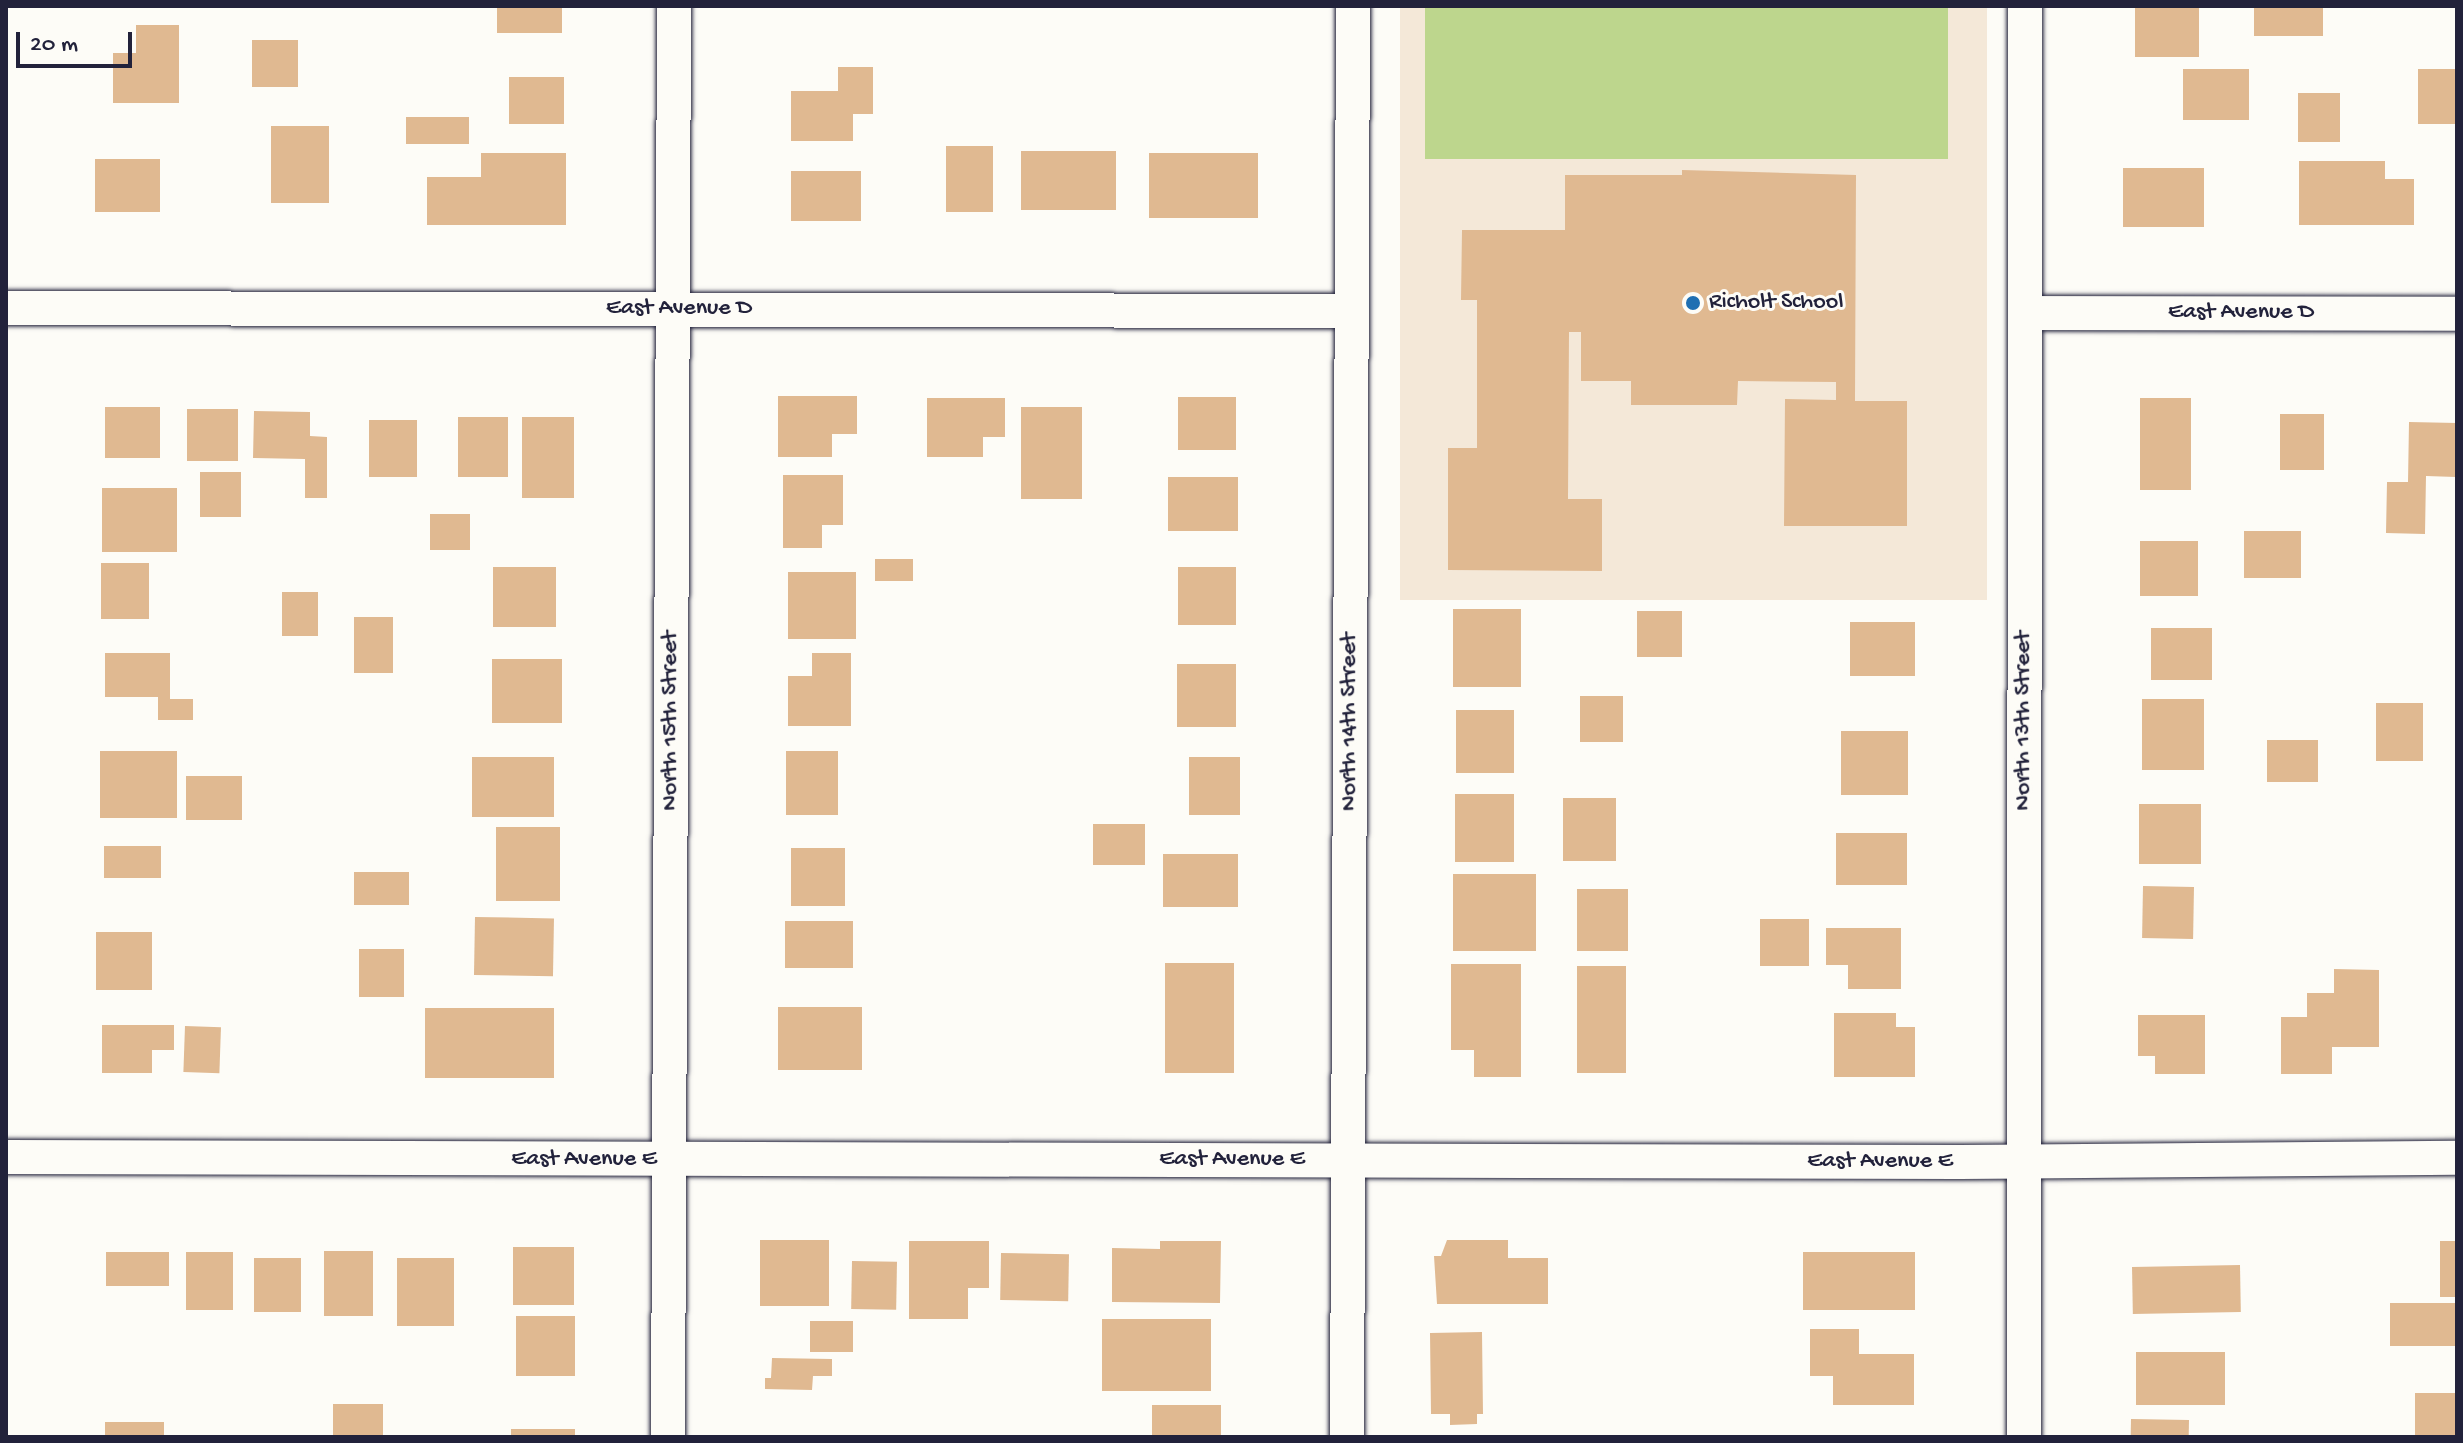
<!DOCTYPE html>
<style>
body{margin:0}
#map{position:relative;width:2463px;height:1443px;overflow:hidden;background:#fdfcf7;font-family:"Gochi Hand",sans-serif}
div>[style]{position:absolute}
.built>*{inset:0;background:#f4e8d8;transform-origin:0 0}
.green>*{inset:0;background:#bdd68d;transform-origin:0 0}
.building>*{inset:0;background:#e0b991;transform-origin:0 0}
.roads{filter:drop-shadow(0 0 2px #22223b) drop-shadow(0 0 2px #22223b)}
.street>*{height:34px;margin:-17px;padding:0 17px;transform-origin:17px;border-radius:17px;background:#fdfcf7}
.dots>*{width:22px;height:22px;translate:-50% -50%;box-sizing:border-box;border:4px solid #fdfcf7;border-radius:50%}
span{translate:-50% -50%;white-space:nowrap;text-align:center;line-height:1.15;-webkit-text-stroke:6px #fdfcf7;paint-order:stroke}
.poi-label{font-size:24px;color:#22223b}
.left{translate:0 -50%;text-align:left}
.street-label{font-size:24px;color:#22223b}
.frame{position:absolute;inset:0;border:8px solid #22223b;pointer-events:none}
.scale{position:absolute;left:16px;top:32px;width:116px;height:36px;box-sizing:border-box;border:4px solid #22223b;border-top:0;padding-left:10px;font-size:24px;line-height:28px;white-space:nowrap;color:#22223b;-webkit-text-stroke:6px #fdfcf7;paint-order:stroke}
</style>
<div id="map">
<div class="built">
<div style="left:1400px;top:6px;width:587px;height:594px"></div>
</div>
<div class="green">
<div style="left:1425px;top:6px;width:523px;height:153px"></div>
</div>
<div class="building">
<div style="left:497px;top:6px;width:65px;height:27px"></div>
<div style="left:2135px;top:6px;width:64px;height:51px"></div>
<div style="left:2254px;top:6px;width:69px;height:30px"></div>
<div style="clip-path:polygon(136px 25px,179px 25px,179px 103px,113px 103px,113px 53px,136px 53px)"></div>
<div style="left:252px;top:40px;width:46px;height:47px"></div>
<div style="clip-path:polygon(838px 67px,873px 67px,873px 114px,853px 114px,853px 141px,791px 141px,791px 91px,838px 91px)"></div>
<div style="left:2183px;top:69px;width:66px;height:51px"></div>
<div style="left:2418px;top:69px;width:39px;height:55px"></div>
<div style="left:509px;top:77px;width:55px;height:47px"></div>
<div style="left:2298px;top:93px;width:42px;height:49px"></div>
<div style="left:406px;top:117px;width:63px;height:27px"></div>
<div style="left:271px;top:126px;width:58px;height:77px"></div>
<div style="left:946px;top:146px;width:47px;height:66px"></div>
<div style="left:1021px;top:151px;width:95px;height:59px"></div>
<div style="clip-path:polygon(481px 153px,566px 153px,566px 225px,427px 225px,427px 177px,481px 177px)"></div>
<div style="left:1149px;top:153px;width:109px;height:65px"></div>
<div style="left:95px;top:159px;width:65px;height:53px"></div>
<div style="clip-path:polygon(2299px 161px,2385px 161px,2385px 179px,2414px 179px,2414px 225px,2299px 225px)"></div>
<div style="left:2123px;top:168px;width:81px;height:59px"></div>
<div style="clip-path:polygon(1682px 170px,1856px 175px,1855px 401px,1907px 401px,1907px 526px,1784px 526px,1785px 399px,1836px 400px,1836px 382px,1738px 381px,1737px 405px,1631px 405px,1631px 381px,1581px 381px,1581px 332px,1569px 332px,1568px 499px,1602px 499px,1602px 571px,1448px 570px,1448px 448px,1477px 448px,1477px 300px,1461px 300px,1462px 230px,1565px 230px,1565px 175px,1682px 175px)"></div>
<div style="left:791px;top:171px;width:70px;height:50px"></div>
<div style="clip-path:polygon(778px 396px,857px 396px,857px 434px,832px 434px,832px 457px,778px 457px)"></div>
<div style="left:1178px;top:397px;width:58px;height:53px"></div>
<div style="clip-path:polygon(927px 398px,1005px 398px,1005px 437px,983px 437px,983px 457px,927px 457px)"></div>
<div style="left:2140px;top:398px;width:51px;height:92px"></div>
<div style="left:105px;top:407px;width:55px;height:51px"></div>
<div style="left:1021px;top:407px;width:61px;height:92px"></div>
<div style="left:187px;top:409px;width:51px;height:52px"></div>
<div style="clip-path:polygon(254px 411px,310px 412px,310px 436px,327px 437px,327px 498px,305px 498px,305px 459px,253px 458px)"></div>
<div style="left:2280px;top:414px;width:44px;height:56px"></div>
<div style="left:458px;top:417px;width:50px;height:60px"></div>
<div style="left:522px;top:417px;width:52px;height:81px"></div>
<div style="left:369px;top:420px;width:48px;height:57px"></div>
<div style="clip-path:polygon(2409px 422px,2457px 423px,2456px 477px,2426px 476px,2425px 534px,2386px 533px,2387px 482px,2408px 482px)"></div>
<div style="left:200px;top:472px;width:41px;height:45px"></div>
<div style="clip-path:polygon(783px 475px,843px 475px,843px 525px,822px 525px,822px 548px,783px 548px)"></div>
<div style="left:1168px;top:477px;width:70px;height:54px"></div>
<div style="left:102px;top:488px;width:75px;height:64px"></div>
<div style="left:430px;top:514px;width:40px;height:36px"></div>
<div style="left:2244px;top:531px;width:57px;height:47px"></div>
<div style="left:2140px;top:541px;width:58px;height:55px"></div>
<div style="left:875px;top:559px;width:38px;height:22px"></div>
<div style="left:101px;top:563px;width:48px;height:56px"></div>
<div style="left:556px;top:567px;width:60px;height:63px;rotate:90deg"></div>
<div style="left:1178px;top:567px;width:58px;height:58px"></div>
<div style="left:788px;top:572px;width:68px;height:67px"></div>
<div style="left:282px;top:592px;width:36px;height:44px"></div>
<div style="left:1453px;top:609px;width:68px;height:78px"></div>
<div style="left:1637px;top:611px;width:45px;height:46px"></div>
<div style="left:354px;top:617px;width:39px;height:56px"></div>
<div style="left:1850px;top:622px;width:65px;height:54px"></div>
<div style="left:2151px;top:628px;width:61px;height:52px"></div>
<div style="clip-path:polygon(105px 653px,170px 653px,170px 699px,193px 699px,193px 720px,158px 720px,158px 697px,105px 697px)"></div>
<div style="clip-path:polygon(812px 653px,851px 653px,851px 726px,788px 726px,788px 676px,812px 676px)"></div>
<div style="left:492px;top:659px;width:70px;height:64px"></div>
<div style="left:1177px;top:664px;width:59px;height:63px"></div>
<div style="left:1580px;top:696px;width:43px;height:46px"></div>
<div style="left:2142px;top:699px;width:62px;height:71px"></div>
<div style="left:2376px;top:703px;width:47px;height:58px"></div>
<div style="left:1456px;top:710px;width:58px;height:63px"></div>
<div style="left:1841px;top:731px;width:67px;height:64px"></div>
<div style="left:2267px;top:740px;width:51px;height:42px"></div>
<div style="left:100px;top:751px;width:77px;height:67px"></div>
<div style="left:786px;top:751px;width:52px;height:64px"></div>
<div style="left:472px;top:757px;width:82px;height:60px"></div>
<div style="left:1189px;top:757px;width:51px;height:58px"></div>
<div style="left:186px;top:776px;width:56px;height:44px"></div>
<div style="left:1455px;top:794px;width:59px;height:68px"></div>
<div style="left:1563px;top:798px;width:53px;height:63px"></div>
<div style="left:2139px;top:804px;width:62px;height:60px"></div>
<div style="left:1093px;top:824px;width:52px;height:41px"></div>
<div style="left:496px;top:827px;width:64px;height:74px"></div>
<div style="left:1836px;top:833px;width:71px;height:52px"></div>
<div style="left:104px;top:846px;width:57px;height:32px"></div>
<div style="left:791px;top:848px;width:54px;height:58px"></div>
<div style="left:1163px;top:854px;width:75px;height:53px"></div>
<div style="left:354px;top:872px;width:55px;height:33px"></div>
<div style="left:1453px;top:874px;width:83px;height:77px"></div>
<div style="left:2143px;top:886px;width:51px;height:52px;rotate:1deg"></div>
<div style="left:1577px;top:889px;width:51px;height:62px"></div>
<div style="left:475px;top:917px;width:79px;height:58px;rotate:1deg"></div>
<div style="left:1760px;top:919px;width:49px;height:47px"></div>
<div style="left:785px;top:921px;width:68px;height:47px"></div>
<div style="clip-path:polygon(1826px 928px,1901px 928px,1901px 989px,1848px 989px,1848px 965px,1826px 965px)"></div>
<div style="left:96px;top:932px;width:56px;height:58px"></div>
<div style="left:359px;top:949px;width:45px;height:48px"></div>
<div style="left:1165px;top:963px;width:69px;height:110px"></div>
<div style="clip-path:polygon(1451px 964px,1521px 964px,1521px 1077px,1474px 1077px,1474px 1050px,1451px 1050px)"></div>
<div style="left:1577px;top:966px;width:49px;height:107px"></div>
<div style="clip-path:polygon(2334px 969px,2379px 970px,2379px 1047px,2332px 1047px,2332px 1074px,2281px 1074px,2281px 1017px,2307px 1017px,2307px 993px,2334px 993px)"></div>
<div style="left:778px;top:1007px;width:84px;height:63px"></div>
<div style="left:425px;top:1008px;width:129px;height:70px"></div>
<div style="clip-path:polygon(1834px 1013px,1896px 1013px,1896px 1027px,1915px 1027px,1915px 1077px,1834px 1077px)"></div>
<div style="clip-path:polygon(2138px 1015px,2205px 1015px,2205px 1074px,2155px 1074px,2155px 1056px,2138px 1056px)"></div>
<div style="clip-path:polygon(102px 1025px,174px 1025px,174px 1050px,152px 1050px,152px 1073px,102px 1073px)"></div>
<div style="left:185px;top:1026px;width:36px;height:46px;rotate:2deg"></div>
<div style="left:760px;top:1240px;width:69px;height:66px"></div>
<div style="clip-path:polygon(1447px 1240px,1508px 1240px,1508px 1258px,1548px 1258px,1548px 1304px,1437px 1304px,1434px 1256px,1441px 1256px)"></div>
<div style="clip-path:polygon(909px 1241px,989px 1241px,989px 1288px,968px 1288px,968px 1319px,909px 1319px)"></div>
<div style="clip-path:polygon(1160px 1241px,1221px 1241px,1220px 1303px,1112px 1302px,1112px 1248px,1160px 1249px)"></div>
<div style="left:2440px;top:1241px;width:17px;height:56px"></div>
<div style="left:513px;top:1247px;width:61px;height:58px"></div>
<div style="left:324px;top:1251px;width:49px;height:65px"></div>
<div style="left:106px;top:1252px;width:63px;height:34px"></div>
<div style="left:186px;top:1252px;width:47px;height:58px"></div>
<div style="left:1803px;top:1252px;width:112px;height:58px"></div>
<div style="left:1001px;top:1253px;width:68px;height:47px;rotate:1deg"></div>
<div style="left:254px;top:1258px;width:47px;height:54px"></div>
<div style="left:397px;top:1258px;width:57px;height:68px"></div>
<div style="left:852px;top:1261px;width:45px;height:48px;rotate:1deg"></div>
<div style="left:2240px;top:1265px;width:47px;height:108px;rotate:89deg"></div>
<div style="left:2390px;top:1303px;width:67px;height:43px"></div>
<div style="left:516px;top:1316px;width:59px;height:60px"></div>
<div style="left:1102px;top:1319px;width:109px;height:72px"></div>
<div style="left:853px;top:1321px;width:31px;height:43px;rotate:90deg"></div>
<div style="clip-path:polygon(1810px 1329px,1859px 1329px,1859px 1354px,1914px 1354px,1914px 1405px,1833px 1405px,1833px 1376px,1810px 1376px)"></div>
<div style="clip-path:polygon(1482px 1332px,1483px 1414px,1477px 1414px,1477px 1424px,1450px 1425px,1450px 1414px,1431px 1414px,1430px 1333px)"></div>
<div style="left:2136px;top:1352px;width:89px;height:53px"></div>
<div style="clip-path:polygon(772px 1358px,832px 1359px,832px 1376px,813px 1376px,812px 1390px,765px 1389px,765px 1378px,771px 1378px)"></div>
<div style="left:2415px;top:1393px;width:42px;height:43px"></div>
<div style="left:333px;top:1404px;width:50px;height:33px"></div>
<div style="left:1152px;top:1405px;width:69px;height:32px"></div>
<div style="left:2131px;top:1419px;width:58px;height:18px;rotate:1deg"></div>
<div style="left:105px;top:1422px;width:59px;height:15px"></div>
<div style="left:511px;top:1429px;width:64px;height:8px"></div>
</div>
<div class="roads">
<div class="street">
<div style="left:6px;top:308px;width:1346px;rotate:0.13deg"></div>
<div style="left:2025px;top:313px;width:432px;rotate:0.1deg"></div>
<div style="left:6px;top:1157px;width:1954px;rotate:0.15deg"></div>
<div style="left:1960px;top:1162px;width:497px;rotate:-0.5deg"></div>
<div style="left:668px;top:1437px;width:1431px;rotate:-89.76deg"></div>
<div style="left:1347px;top:1437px;width:1431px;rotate:-89.76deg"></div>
<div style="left:2024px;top:1437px;width:1431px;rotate:-89.96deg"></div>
</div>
</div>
<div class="dots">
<div style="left:1693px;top:303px;background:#1f6fb2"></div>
</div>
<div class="poi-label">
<span class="left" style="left:1709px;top:303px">Richolt School</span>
</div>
<div class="street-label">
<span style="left:679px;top:309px">East Avenue D</span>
<span style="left:2241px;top:313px">East Avenue D</span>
<span style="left:671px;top:721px;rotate:-90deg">North 15th Street</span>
<span style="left:2024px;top:721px;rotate:-90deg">North 13th Street</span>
<span style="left:1350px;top:722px;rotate:-90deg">North 14th Street</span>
<span style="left:584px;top:1160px">East Avenue E</span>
<span style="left:1232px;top:1160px">East Avenue E</span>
<span style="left:1880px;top:1162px">East Avenue E</span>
</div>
<div class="frame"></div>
<div class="scale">20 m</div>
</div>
